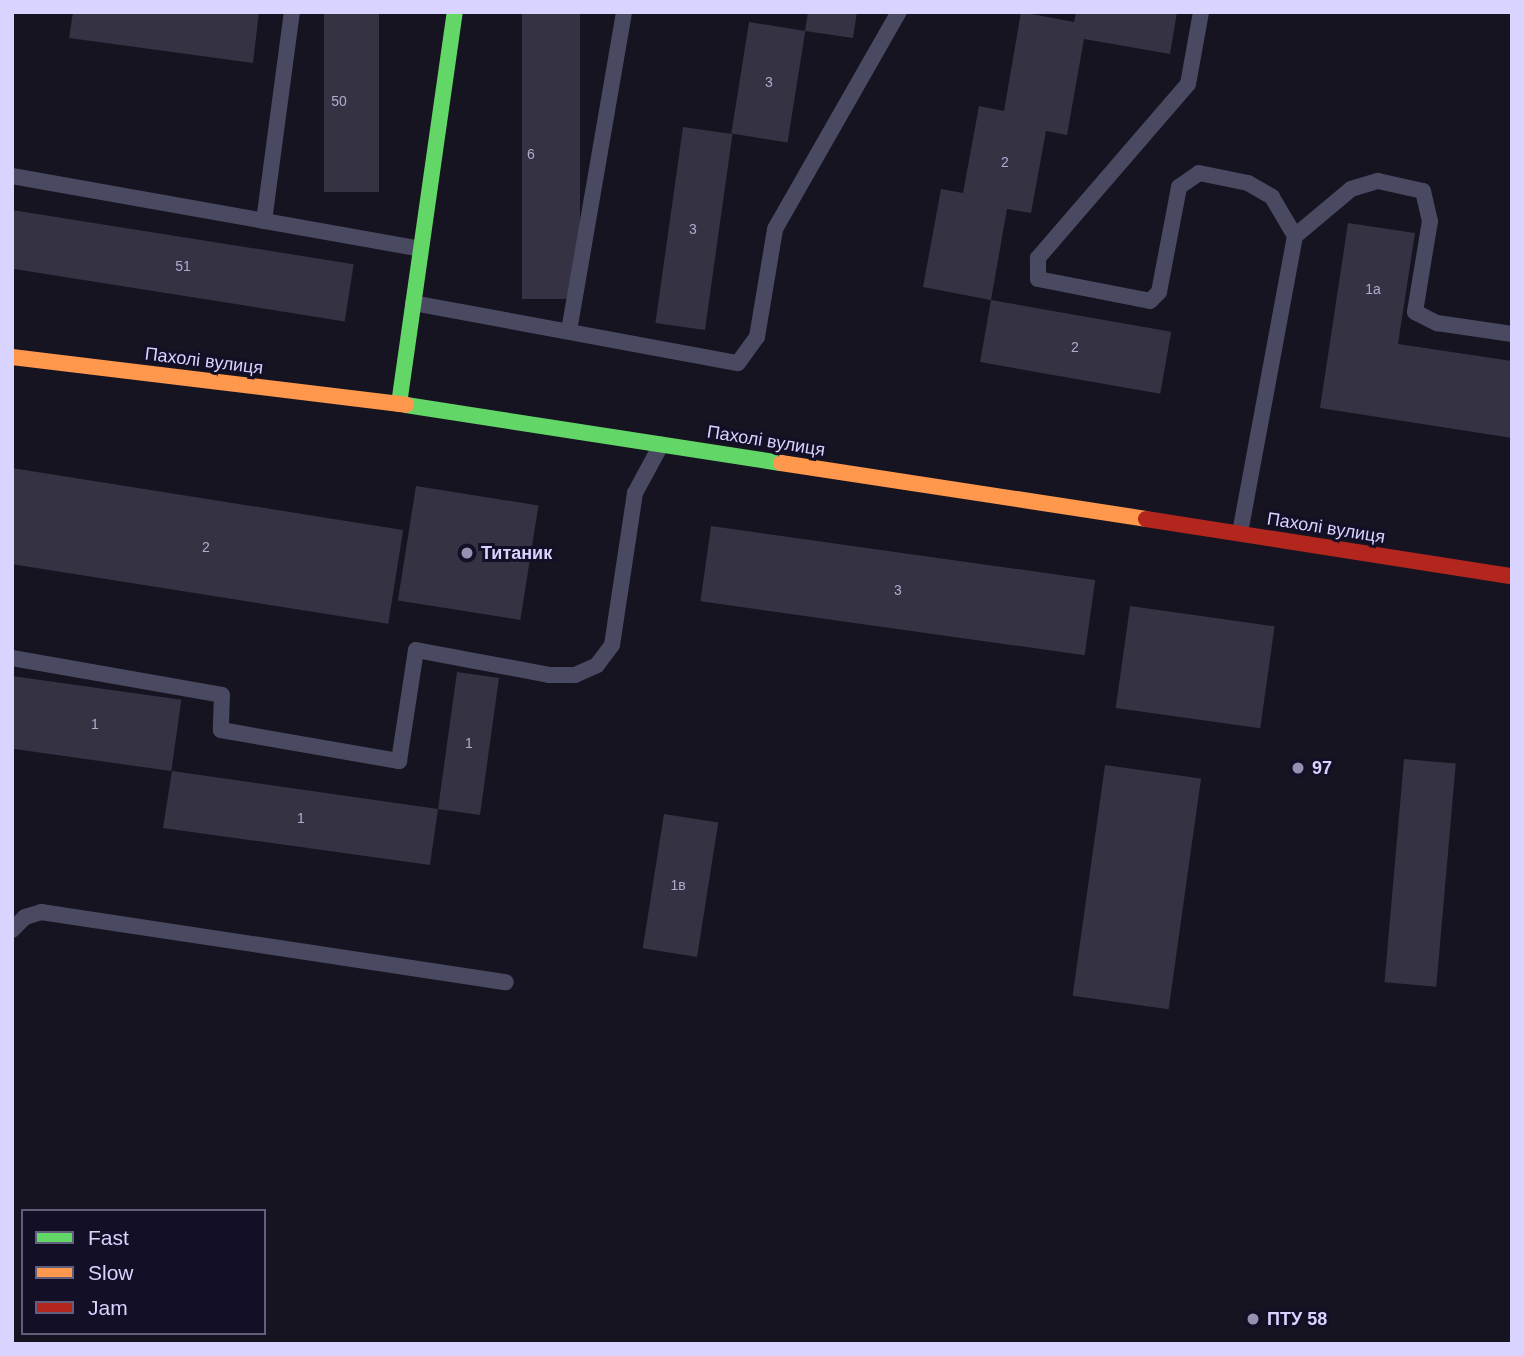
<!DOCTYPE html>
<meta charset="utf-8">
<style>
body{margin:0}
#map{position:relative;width:1524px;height:1356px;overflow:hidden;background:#161421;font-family:Helvetica,sans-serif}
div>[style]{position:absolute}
.building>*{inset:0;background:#343243;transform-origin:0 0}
.lane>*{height:16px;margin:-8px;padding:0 8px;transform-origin:8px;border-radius:8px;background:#4a4962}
.fast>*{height:16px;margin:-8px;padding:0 8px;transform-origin:8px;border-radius:8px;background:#63d668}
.slow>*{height:16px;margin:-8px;padding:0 8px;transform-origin:8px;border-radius:8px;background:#ff974d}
.jam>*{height:16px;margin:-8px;padding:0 8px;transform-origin:8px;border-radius:8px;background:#b3261e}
.dots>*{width:19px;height:19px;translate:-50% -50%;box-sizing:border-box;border:4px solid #130f26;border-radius:50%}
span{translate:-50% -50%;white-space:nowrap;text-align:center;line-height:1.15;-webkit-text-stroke:6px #130f26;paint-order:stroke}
.number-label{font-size:14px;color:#b0acd0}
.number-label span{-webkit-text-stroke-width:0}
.street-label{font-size:18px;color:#d9d4ff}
.poi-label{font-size:18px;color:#d9d4ff;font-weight:700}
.left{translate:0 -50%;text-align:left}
.frame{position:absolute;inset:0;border:14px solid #d9d4ff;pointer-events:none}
.legend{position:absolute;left:21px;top:1209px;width:245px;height:126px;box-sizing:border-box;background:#130f26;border:2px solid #625e7d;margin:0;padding:9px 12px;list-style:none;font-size:21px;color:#d9d4ff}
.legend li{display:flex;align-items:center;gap:14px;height:35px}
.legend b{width:35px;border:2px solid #625e7d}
</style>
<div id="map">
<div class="building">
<div style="clip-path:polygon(73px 12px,259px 12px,253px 63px,69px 38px)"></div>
<div style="left:324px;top:12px;width:55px;height:180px"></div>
<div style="left:522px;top:12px;width:58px;height:287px"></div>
<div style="clip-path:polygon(808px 12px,857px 12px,853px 38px,805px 31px)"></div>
<div style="clip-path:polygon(1021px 12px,1074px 22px,1076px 12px,1177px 12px,1170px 54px,1084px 39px,1067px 135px,1046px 131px,1031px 213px,1007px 209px,991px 300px,923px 287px,941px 189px,963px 193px,979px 106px,1004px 111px)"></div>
<div style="left:749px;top:22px;width:57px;height:113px;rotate:9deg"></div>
<div style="left:683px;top:127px;width:50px;height:198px;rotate:8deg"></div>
<div style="left:12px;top:210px;width:346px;height:58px;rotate:9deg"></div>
<div style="clip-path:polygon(1348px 223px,1415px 233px,1398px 344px,1512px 361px,1512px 438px,1320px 408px)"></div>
<div style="left:991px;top:300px;width:183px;height:63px;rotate:10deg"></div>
<div style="left:12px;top:468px;width:396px;height:95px;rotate:9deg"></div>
<div style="left:416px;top:486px;width:124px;height:116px;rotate:9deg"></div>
<div style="left:711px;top:526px;width:388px;height:76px;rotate:8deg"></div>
<div style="left:1130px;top:606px;width:146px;height:103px;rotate:8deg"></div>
<div style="clip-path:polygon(457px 672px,499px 678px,480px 815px,438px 809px,430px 865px,163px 828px,172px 771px,438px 809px)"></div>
<div style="left:12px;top:676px;width:171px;height:72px;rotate:8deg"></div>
<div style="left:1404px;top:759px;width:52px;height:224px;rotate:5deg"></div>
<div style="left:1105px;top:765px;width:97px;height:233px;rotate:8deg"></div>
<div style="left:664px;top:814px;width:55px;height:136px;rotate:9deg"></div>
</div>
<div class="lane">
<div style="left:1201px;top:12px;width:73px;rotate:100.2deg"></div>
<div style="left:1188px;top:84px;width:230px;rotate:130.8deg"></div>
<div style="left:1038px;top:258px;width:21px;rotate:90deg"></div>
<div style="left:1038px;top:279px;width:114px;rotate:11.1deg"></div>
<div style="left:1150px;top:301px;width:13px;rotate:-45deg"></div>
<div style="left:1159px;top:292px;width:107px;rotate:-79.2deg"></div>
<div style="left:1179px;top:187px;width:24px;rotate:-35deg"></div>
<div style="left:1199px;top:173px;width:50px;rotate:11.5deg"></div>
<div style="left:1248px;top:183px;width:28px;rotate:30deg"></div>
<div style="left:1272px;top:197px;width:45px;rotate:59.5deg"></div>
<div style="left:1295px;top:236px;width:302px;rotate:100.5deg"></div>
<div style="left:12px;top:176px;width:415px;rotate:10.1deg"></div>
<div style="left:264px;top:221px;width:211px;rotate:-82.4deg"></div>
<div style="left:1295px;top:236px;width:73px;rotate:-40deg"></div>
<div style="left:1351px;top:189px;width:28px;rotate:-17deg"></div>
<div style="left:1378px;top:181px;width:46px;rotate:12.5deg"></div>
<div style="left:1423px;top:191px;width:31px;rotate:77deg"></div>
<div style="left:1430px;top:221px;width:92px;rotate:99.4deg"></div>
<div style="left:1415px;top:312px;width:25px;rotate:27deg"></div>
<div style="left:1437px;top:323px;width:76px;rotate:8.3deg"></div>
<div style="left:413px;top:303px;width:330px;rotate:10.5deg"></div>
<div style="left:738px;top:363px;width:32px;rotate:-54deg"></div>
<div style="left:757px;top:337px;width:109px;rotate:-80.5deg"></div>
<div style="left:775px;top:229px;width:250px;rotate:-60.3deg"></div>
<div style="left:569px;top:331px;width:324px;rotate:-80.2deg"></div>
<div style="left:12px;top:658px;width:213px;rotate:10deg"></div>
<div style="left:222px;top:695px;width:35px;rotate:92deg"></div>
<div style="left:221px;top:730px;width:181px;rotate:9.9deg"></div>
<div style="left:399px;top:761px;width:112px;rotate:-81.3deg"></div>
<div style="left:416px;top:650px;width:135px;rotate:10.6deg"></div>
<div style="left:549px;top:675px;width:26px"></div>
<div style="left:575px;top:675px;width:24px;rotate:-24deg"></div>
<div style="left:597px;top:665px;width:25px;rotate:-53deg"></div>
<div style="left:612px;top:645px;width:154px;rotate:-81.4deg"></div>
<div style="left:635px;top:493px;width:55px;rotate:-61.6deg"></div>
<div style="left:12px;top:930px;width:18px;rotate:-45deg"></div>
<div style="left:25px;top:917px;width:17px;rotate:-17deg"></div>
<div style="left:41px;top:912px;width:470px;rotate:8.6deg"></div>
</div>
<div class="fast">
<div style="left:399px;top:404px;width:396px;rotate:-81.9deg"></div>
<div style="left:406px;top:405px;width:379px;rotate:8.8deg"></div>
</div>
<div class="slow">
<div style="left:12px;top:357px;width:397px;rotate:6.9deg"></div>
<div style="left:781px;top:463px;width:369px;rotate:8.7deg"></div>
</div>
<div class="jam">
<div style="left:1146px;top:519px;width:370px;rotate:8.9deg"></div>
</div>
<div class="dots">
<div style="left:467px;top:553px;background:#9591b1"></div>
<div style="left:1298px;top:768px;background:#9591b1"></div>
<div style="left:1253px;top:1319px;background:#9591b1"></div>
</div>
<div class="number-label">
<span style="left:769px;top:82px">3</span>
<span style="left:339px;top:101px">50</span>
<span style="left:531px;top:154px">6</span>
<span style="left:1005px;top:162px">2</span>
<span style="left:693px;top:229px">3</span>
<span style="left:183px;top:266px">51</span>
<span style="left:1373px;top:289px">1а</span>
<span style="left:1075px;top:347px">2</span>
<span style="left:206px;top:547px">2</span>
<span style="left:898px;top:590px">3</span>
<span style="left:95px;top:724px">1</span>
<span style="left:469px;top:743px">1</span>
<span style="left:301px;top:818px">1</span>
<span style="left:678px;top:885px">1в</span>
</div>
<div class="street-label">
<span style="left:204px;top:361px;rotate:7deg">Пахолі вулиця</span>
<span style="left:766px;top:441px;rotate:9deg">Пахолі вулиця</span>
<span style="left:1326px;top:528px;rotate:9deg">Пахолі вулиця</span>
</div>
<div class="poi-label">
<span class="left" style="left:481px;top:553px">Титаник</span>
<span class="left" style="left:1312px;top:768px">97</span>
<span class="left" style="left:1267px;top:1319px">ПТУ 58</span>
</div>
<div class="frame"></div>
<ul class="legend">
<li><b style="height:9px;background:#63d668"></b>Fast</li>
<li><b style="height:9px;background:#ff974d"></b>Slow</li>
<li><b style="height:9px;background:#b3261e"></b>Jam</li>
</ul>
</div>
